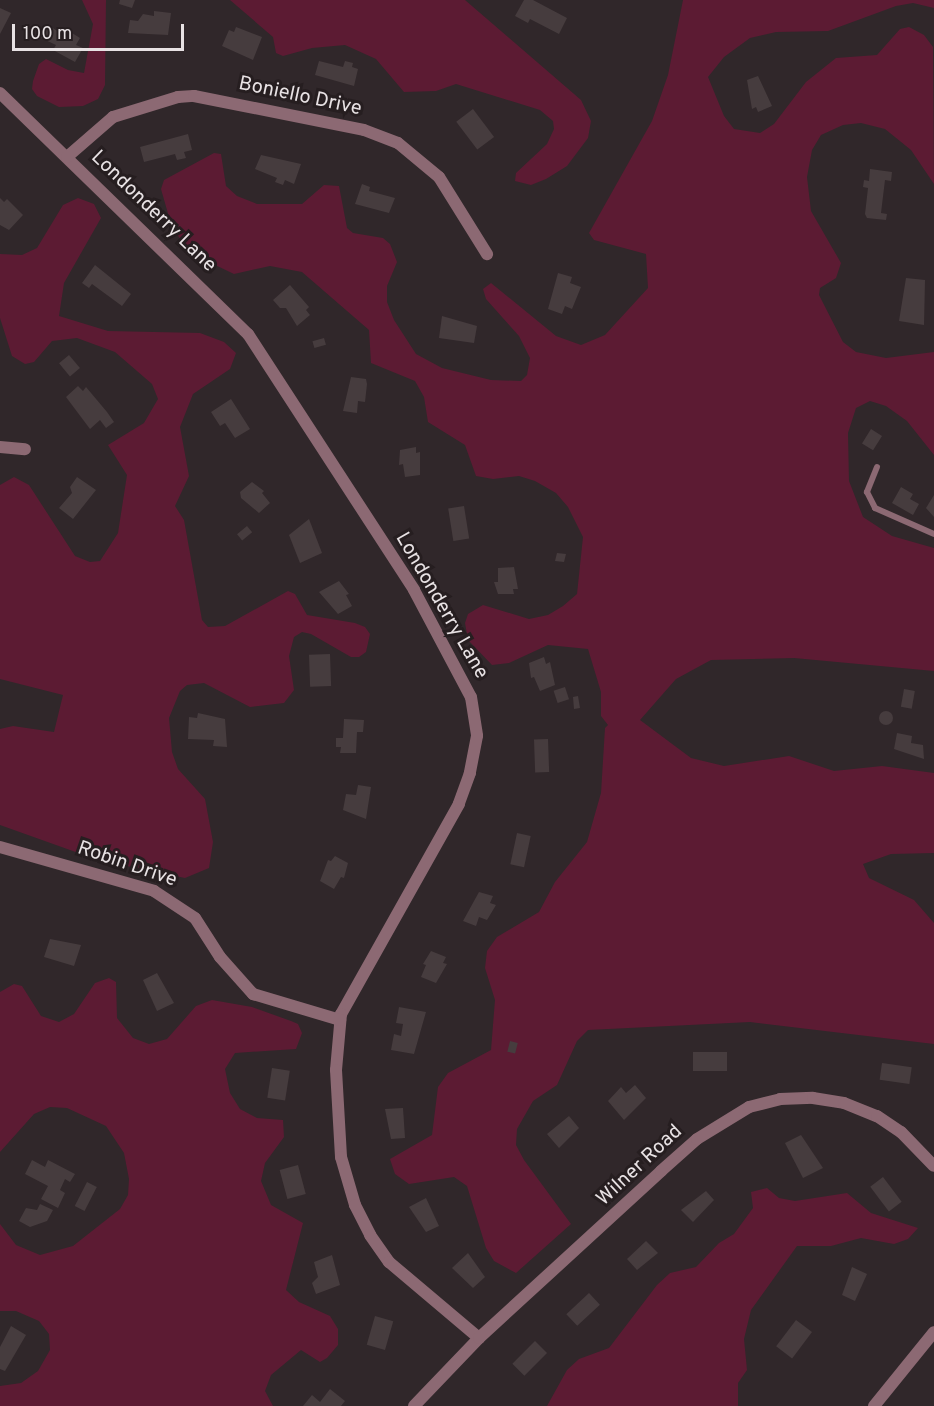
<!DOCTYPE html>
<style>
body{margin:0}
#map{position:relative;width:934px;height:1406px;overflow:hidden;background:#30272a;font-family:Overpass,sans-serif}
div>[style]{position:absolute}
.green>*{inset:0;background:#5c1b33}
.building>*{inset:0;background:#463c3e;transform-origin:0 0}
.round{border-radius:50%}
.service>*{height:6px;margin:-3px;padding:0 3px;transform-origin:3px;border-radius:3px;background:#8c6973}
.minor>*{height:12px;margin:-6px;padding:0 6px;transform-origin:6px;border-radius:6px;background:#8c6973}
span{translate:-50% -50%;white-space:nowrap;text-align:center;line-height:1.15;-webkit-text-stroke:6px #261e20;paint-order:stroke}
.street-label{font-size:20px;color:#e8e2e4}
.scale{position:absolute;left:12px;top:24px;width:172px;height:27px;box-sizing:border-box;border:3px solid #e8e2e4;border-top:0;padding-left:8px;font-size:18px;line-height:21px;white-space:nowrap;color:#e8e2e4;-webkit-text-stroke:4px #261e20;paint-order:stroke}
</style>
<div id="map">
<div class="green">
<div style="clip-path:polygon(82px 0,106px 0,105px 85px,98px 99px,83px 106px,59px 107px,37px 96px,32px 89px,33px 81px,39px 64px,46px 59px,68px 70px,84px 73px,93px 24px)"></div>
<div style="clip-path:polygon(230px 0,465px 0,581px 100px,591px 121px,588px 138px,567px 166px,546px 179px,531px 185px,515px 181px,516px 173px,547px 144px,554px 129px,553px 121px,540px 110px,456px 84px,436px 91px,404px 92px,376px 59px,345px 45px,312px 48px,283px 56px,276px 53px,273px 37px)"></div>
<div style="clip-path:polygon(683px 0,934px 0,934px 8px,913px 3px,896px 6px,828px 31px,776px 32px,750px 38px,724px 57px,708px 77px,724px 116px,734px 129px,760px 133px,774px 124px,806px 82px,836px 58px,877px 55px,900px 29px,909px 27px,924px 35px,933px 47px,934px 184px,911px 150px,885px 129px,861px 123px,843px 125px,821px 135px,812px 150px,807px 177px,811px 211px,841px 263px,836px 278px,820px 288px,819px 295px,843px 342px,856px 352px,886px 358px,934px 352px,934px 455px,907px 421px,886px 406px,870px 401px,856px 408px,848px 433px,849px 481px,863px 517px,892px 536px,934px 548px,934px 671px,794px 658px,711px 660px,676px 679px,640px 720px,691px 758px,724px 766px,789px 756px,834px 771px,882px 766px,934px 773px,934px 853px,891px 854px,863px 864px,869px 878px,914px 900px,934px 923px,934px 1044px,750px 1022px,588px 1030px,577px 1041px,557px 1085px,533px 1101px,517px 1129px,516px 1145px,524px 1160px,571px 1224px,516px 1273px,494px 1261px,486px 1248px,467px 1186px,454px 1177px,409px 1184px,395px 1174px,390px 1159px,432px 1135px,438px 1087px,448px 1073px,491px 1050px,495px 1000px,485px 968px,487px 951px,497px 937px,539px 912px,555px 882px,587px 842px,601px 793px,605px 728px,608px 725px,601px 716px,601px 692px,588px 649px,548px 645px,509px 663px,492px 665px,468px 640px,465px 623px,468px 614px,483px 605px,529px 619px,548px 615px,563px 606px,577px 594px,583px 537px,568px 507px,556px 493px,535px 481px,519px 476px,493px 479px,476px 476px,465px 445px,428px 422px,424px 397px,415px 381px,371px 363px,369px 330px,302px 272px,270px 266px,234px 274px,188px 252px,171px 224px,161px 189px,164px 180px,214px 153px,221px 154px,226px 186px,237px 196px,257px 204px,302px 204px,324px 185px,339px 186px,347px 228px,353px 233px,383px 238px,390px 244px,397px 262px,387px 286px,387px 302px,394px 320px,416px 354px,442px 368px,491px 380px,521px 381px,527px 375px,530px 358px,519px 336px,486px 299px,483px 289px,491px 283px,556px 336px,581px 345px,605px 335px,648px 288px,646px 254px,594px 240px,589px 233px,652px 121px,668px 75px)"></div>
<div style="clip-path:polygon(78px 198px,94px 204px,101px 218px,64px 283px,59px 316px,108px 331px,200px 333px,224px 342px,236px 353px,230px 369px,193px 394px,180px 427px,189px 476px,175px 506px,184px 520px,202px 620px,208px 627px,225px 626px,288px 591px,295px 594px,307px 615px,355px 623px,365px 627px,370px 634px,366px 652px,359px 657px,351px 657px,311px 634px,302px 632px,294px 637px,289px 656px,294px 690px,284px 703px,250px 707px,204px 683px,187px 685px,180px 691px,169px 718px,172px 752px,178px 769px,205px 799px,213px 842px,209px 868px,185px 878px,98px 860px,0 825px,0 729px,13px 726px,54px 732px,63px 695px,0 679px,0 485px,14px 477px,29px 485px,75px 556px,90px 562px,100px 561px,118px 533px,127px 475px,108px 445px,144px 423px,158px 399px,152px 384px,115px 352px,77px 338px,52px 341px,34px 362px,25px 364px,12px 356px,0 318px,0 254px,22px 255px,37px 248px,63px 205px)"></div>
<div style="clip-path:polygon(109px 978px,116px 982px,117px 1018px,133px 1038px,149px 1044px,167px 1039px,196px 1006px,212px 1000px,252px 1007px,291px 1021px,298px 1024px,302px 1033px,296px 1049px,235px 1053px,225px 1069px,230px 1093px,240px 1109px,257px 1118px,283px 1120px,284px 1137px,265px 1163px,261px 1181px,271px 1205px,303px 1223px,286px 1290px,299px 1302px,330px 1316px,338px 1329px,338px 1345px,327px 1358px,320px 1362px,301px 1350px,271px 1375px,265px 1391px,273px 1406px,0 1406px,0 1386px,21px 1383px,38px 1371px,50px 1350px,49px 1334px,39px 1321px,16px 1311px,0 1311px,0 1224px,16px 1245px,40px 1255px,73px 1246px,120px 1209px,128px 1195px,129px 1179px,124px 1153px,106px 1126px,67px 1108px,50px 1107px,34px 1114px,0 1152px,0 992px,14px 984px,22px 986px,41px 1016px,59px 1022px,74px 1014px,95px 983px)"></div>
<div style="clip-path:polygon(767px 1188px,779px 1198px,795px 1201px,847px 1193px,871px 1213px,918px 1228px,908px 1239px,894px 1244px,861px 1238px,831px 1246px,797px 1246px,751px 1310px,744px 1339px,747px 1370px,738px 1383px,738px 1406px,547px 1406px,567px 1370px,579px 1359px,609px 1348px,657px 1285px,670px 1273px,696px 1267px,719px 1243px,734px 1234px,753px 1208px,751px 1192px)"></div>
</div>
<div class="building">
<div style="clip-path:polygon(120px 0,135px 0,132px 8px,119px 4px)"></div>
<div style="clip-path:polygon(524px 0,533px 0,567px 18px,559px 34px,530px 19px,528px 23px,515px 16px)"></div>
<div style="clip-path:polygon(0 8px,11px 13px,0 34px)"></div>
<div style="clip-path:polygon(154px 11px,171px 13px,168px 35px,128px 33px,130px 20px,138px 21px,143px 14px,154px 16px)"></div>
<div style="clip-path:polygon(46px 24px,69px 38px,72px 33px,80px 38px,76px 45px,83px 48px,75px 62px,53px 50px,56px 45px,39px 37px)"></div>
<div style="clip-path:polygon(236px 27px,262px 37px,253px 60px,222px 46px,229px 30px,234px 32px)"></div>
<div style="clip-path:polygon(319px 61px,343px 67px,345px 61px,353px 63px,352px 67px,358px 69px,354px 86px,315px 75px)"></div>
<div style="clip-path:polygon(758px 76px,772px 106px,758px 112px,756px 107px,752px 109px,747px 80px)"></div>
<div style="left:473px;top:109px;width:35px;height:21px;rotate:53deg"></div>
<div style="clip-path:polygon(188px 134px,192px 150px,184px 152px,186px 158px,177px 160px,175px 154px,144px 162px,140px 147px)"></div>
<div style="clip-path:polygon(261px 155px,301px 164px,294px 184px,285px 180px,283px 185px,275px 182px,277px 178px,255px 169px)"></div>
<div style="clip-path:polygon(870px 169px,892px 172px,891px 181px,885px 180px,881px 213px,887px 214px,886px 220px,867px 218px,865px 214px,868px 188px,863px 187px,864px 180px,869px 181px)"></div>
<div style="clip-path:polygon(362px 184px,370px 187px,369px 191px,395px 198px,389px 213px,355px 204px)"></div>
<div style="clip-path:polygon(0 198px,4px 202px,7px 199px,23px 215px,9px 230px,0 225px)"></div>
<div style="clip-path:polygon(95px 265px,131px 294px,122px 306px,92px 284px,89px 288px,82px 283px)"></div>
<div style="clip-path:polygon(558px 273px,572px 277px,570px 283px,581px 287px,572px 309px,565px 306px,562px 314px,548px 309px)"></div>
<div style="clip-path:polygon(906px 278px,925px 280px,924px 325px,899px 321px)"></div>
<div style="clip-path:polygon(290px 285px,309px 307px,306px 310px,310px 315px,297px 326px,286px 308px,280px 308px,273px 300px)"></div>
<div style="clip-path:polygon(442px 316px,477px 326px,474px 343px,439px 338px)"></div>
<div style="left:324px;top:338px;width:7px;height:12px;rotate:74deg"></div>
<div style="left:69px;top:355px;width:17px;height:13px;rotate:50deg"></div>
<div style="clip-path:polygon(351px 377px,366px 379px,367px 384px,365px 402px,358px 401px,357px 413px,343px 411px)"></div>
<div style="clip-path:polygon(78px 386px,83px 391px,86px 387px,107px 412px,114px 422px,106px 428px,100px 420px,90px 429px,66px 397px)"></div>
<div style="clip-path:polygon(231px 399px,250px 429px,235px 438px,225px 423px,220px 426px,211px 412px)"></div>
<div style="left:871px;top:429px;width:13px;height:17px;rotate:32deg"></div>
<div style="clip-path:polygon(416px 447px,416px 453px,420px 452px,420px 475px,405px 477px,403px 464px,399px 465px,400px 450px)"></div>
<div style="clip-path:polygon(77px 477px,96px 490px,73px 519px,59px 508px,72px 493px,70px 487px)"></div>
<div style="clip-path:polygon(252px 482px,264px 491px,262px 493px,270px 503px,259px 513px,241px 498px,240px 492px)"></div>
<div style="clip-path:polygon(901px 487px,913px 494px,910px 499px,919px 504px,913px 515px,892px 503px)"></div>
<div style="clip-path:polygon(934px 495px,934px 517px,926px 508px)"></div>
<div style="left:464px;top:506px;width:33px;height:16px;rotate:81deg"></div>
<div style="clip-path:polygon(309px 519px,322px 553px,300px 563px,289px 535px)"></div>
<div style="left:247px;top:526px;width:8px;height:13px;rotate:50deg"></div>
<div style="clip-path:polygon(557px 553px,566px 554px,564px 562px,555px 561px)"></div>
<div style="clip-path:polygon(514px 567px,518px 589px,513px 589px,514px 594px,498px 594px,494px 582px,498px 582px,498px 568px)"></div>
<div style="clip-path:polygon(339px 581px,349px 594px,346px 595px,352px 606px,338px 614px,319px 592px)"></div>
<div style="left:330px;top:654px;width:32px;height:21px;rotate:88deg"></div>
<div style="clip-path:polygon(544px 657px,546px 664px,550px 662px,555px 685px,540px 691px,534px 677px,531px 678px,529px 663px)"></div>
<div style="left:565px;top:687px;width:13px;height:12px;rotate:72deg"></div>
<div style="left:904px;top:689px;width:11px;height:18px;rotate:10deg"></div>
<div style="clip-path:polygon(578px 696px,580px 708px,574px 709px,573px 697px)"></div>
<div class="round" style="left:879px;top:711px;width:14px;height:14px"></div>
<div style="clip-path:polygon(198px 713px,225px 719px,227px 747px,213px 746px,214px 740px,188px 739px,189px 717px,197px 718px)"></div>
<div style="clip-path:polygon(344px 719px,364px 720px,363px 732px,357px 732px,356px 753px,340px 753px,341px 747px,336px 747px,336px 738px,343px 738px)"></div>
<div style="clip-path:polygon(897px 733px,912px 736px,911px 743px,923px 745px,924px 759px,894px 749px)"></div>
<div style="left:548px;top:739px;width:33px;height:14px;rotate:88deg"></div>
<div style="clip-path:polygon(358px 785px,371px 787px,366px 819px,343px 810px,346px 794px,356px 795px)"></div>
<div style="left:517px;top:833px;width:14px;height:32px;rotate:12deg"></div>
<div style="clip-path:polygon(335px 856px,348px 863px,344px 878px,341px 877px,334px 889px,320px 881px,328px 860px,331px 861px)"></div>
<div style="clip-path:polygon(479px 892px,493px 896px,490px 903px,496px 905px,487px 920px,479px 917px,476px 926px,463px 921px)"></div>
<div style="clip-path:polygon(50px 939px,81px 945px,74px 966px,44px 957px)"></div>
<div style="clip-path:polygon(431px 951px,446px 957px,443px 963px,447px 964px,436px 983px,421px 977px,426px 965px,423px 964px)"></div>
<div style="clip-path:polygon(157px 973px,174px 1003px,157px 1011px,143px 980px)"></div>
<div style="clip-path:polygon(399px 1007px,426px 1012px,414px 1054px,391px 1050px,394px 1034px,401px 1036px,403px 1024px,396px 1023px)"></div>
<div style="left:510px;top:1041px;width:8px;height:11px;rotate:14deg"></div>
<div style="left:727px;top:1052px;width:19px;height:34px;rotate:90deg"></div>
<div style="left:882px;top:1063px;width:30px;height:17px;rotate:8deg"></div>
<div style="left:272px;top:1068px;width:18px;height:30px;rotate:9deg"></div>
<div style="clip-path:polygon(635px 1085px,646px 1098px,624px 1120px,608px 1101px,621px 1087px,626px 1093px)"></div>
<div style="clip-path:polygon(403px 1108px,405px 1138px,391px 1139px,385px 1109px)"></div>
<div style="clip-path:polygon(569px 1116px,579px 1128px,559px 1148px,547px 1134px)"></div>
<div style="clip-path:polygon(801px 1135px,823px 1168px,803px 1178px,785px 1143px)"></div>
<div style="clip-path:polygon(32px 1160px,45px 1167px,48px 1160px,75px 1174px,70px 1182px,65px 1179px,60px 1190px,65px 1193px,58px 1208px,41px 1199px,48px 1186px,25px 1174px)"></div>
<div style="left:298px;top:1165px;width:30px;height:19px;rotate:75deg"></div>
<div style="left:883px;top:1177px;width:31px;height:16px;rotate:53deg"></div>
<div style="left:87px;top:1182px;width:11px;height:27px;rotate:27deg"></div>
<div style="clip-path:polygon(706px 1191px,714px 1200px,693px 1222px,681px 1210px)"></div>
<div style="clip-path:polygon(426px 1198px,439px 1226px,426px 1232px,409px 1207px)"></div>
<div style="clip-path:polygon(40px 1204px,53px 1210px,47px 1221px,30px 1227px,19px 1221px,26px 1208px,37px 1210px)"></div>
<div style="clip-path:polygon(646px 1241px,658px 1253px,637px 1270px,627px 1259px)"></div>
<div style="clip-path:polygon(468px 1253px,485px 1277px,473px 1288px,452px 1268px)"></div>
<div style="clip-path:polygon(332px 1255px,340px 1285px,316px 1294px,312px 1283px,318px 1277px,314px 1262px)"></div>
<div style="clip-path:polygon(852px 1267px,867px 1274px,855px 1301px,842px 1295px)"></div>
<div style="left:589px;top:1293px;width:16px;height:31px;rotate:47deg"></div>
<div style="left:375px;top:1316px;width:19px;height:30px;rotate:16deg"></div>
<div style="left:796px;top:1320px;width:20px;height:33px;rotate:37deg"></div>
<div style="clip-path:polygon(11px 1326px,26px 1335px,5px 1371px,0 1369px,0 1347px)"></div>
<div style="left:535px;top:1341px;width:17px;height:32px;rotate:45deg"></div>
<div style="clip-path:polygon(330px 1389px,345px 1401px,341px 1406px,303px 1406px,312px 1395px,320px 1402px)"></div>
</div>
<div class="service">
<div style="left:877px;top:467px;width:27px;rotate:112deg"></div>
<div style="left:867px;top:492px;width:18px;rotate:63deg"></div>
<div style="left:875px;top:508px;width:64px;rotate:23.8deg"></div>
</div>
<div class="minor">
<div style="left:0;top:93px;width:346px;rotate:44.2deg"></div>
<div style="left:248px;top:334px;width:305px;rotate:57deg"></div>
<div style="left:414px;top:590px;width:121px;rotate:62deg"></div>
<div style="left:471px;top:697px;width:39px;rotate:81deg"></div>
<div style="left:477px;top:736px;width:38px;rotate:101deg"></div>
<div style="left:470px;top:773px;width:33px;rotate:110deg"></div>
<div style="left:459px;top:804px;width:241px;rotate:119.3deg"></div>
<div style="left:341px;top:1014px;width:56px;rotate:95.1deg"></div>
<div style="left:336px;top:1070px;width:87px;rotate:86.7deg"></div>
<div style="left:341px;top:1157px;width:50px;rotate:73.7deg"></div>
<div style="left:355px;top:1205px;width:34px;rotate:63deg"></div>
<div style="left:370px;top:1235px;width:33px;rotate:55deg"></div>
<div style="left:389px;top:1262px;width:118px;rotate:40.2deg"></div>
<div style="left:67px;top:157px;width:61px;rotate:-41deg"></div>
<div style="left:113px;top:117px;width:68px;rotate:-17.1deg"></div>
<div style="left:178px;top:97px;width:16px;rotate:-4deg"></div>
<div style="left:194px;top:96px;width:173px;rotate:11.3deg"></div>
<div style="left:364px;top:130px;width:36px;rotate:21deg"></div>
<div style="left:398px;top:143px;width:53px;rotate:39.7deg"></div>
<div style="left:439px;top:177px;width:91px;rotate:58.1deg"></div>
<div style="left:0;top:447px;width:25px;rotate:5deg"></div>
<div style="left:0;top:847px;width:160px;rotate:15.9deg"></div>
<div style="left:154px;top:891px;width:49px;rotate:33.4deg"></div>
<div style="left:195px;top:918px;width:46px;rotate:57.3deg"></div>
<div style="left:220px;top:957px;width:50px;rotate:48.3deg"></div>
<div style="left:253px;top:994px;width:91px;rotate:16.6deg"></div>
<div style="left:414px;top:1406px;width:94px;rotate:-46.3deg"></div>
<div style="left:479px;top:1338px;width:247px;rotate:-42.5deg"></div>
<div style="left:661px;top:1171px;width:48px;rotate:-41.6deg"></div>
<div style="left:697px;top:1139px;width:61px;rotate:-31.6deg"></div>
<div style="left:749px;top:1107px;width:32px;rotate:-14deg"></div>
<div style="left:780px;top:1099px;width:33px;rotate:-2deg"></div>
<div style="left:813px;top:1098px;width:31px;rotate:9deg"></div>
<div style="left:844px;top:1103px;width:35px;rotate:22deg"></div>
<div style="left:877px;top:1116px;width:29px;rotate:34deg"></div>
<div style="left:901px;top:1132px;width:47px;rotate:45.9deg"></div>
<div style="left:874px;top:1406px;width:95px;rotate:-51deg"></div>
</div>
<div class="street-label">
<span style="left:300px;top:97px;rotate:12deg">Boniello Drive</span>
<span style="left:153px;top:212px;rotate:44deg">Londonderry Lane</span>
<span style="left:441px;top:606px;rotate:60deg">Londonderry Lane</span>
<span style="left:127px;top:865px;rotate:19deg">Robin Drive</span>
<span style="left:640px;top:1166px;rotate:-43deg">Wilner Road</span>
</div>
<div class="scale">100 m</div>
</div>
